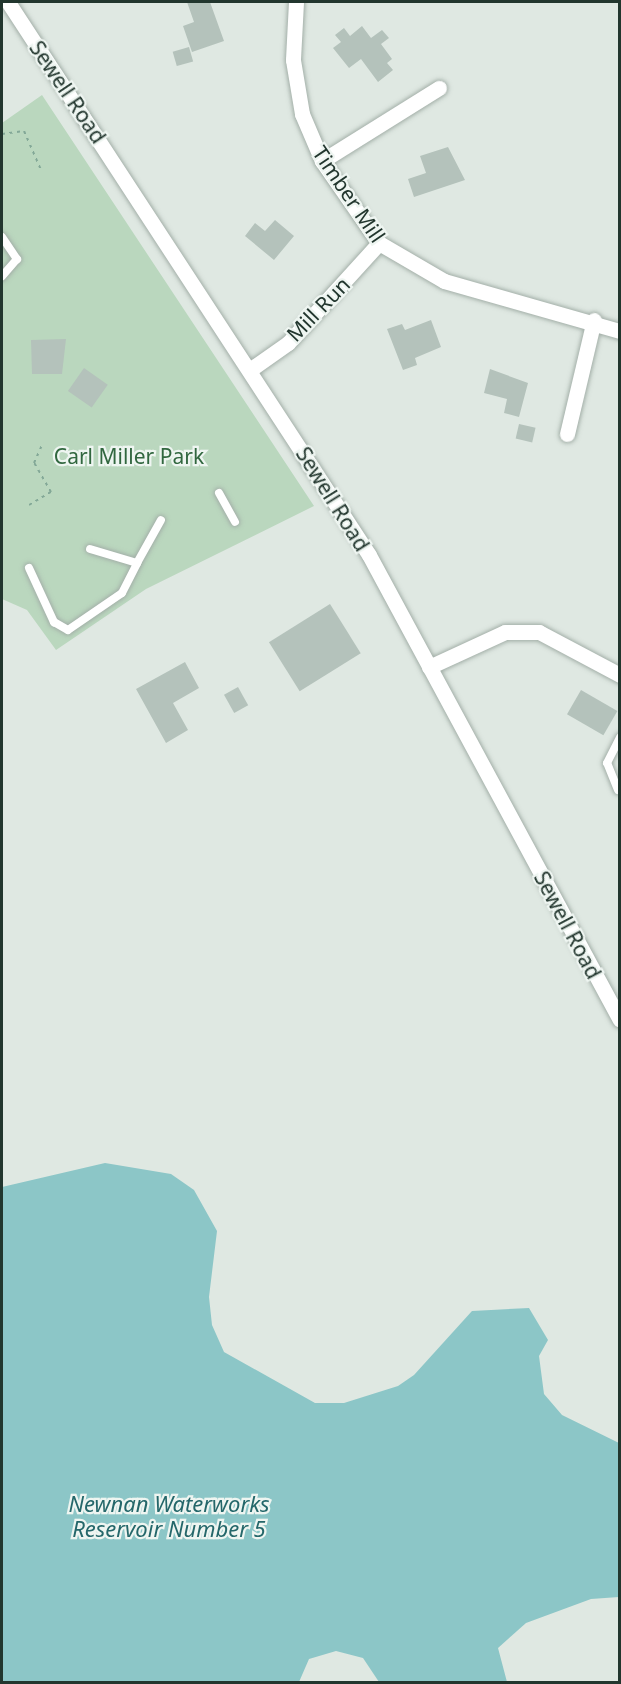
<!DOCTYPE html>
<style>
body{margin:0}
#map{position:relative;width:621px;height:1684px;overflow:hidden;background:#dfe8e2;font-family:"Noto Sans",sans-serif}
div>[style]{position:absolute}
.green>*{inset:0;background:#bad7be}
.water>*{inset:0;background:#8cc6c7}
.building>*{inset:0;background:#b4c2bb;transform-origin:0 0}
.path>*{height:2px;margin-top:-1px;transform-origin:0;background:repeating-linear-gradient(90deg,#83a897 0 3px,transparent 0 7.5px)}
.roads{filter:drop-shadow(0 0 2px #a3afa8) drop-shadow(0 0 2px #a3afa8)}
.lane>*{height:8px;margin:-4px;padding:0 4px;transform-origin:4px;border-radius:4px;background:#fff}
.street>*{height:15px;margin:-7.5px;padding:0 7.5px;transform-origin:7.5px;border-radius:7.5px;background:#fff}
span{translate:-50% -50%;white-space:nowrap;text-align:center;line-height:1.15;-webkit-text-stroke:4.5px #eef5f1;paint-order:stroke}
.street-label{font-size:21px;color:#22362e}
.park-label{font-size:21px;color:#31673f}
.water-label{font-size:22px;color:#24676a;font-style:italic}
.frame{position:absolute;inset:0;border:3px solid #22362e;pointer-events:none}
</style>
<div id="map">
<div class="green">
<div style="clip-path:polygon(42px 95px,314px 506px,146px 589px,56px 650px,27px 610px,2px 599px,2px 123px)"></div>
</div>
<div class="water">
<div style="clip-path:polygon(105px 1163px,171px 1174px,194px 1190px,217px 1231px,209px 1297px,212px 1325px,224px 1352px,315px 1403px,344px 1403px,398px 1386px,414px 1375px,472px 1311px,529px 1308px,548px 1340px,539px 1356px,544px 1394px,562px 1415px,619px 1443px,619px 1597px,591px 1599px,526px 1623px,498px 1648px,507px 1682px,379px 1682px,363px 1658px,336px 1651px,309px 1659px,299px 1682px,2px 1682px,2px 1187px)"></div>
</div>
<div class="building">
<div style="clip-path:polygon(187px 2px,210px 2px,224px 41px,192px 52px,183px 26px,194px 22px)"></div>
<div style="clip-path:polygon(362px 26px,371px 38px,382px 30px,389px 38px,381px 44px,392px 59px,387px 63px,393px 70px,378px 82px,361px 59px,349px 68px,333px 48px,341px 42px,335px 35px,344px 28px,350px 36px)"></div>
<div style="left:189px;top:47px;width:15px;height:17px;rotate:74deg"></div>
<div style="clip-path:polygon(448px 147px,465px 180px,414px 197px,408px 179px,426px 173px,420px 156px)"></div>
<div style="clip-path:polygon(275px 220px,294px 236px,274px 260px,245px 236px,255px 223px,265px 231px)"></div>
<div style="clip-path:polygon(431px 320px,441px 347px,415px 358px,417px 365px,403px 370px,387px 329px,402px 324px,405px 330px)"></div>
<div style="clip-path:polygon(66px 339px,62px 374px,32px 374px,31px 340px)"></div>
<div style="left:84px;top:368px;width:29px;height:28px;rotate:35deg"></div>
<div style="clip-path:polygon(490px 369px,528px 383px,519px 417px,504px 413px,507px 399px,484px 393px)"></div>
<div style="left:519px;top:424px;width:17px;height:15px;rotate:13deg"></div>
<div style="left:330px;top:604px;width:58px;height:72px;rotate:58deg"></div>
<div style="clip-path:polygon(185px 662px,199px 688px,173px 703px,188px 730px,166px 743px,136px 689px)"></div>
<div style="left:238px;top:687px;width:21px;height:16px;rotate:61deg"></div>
<div style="left:581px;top:690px;width:42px;height:28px;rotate:30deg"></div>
</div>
<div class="path">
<div style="left:2px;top:134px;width:22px;rotate:-8deg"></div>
<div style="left:24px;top:131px;width:43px;rotate:66.4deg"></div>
<div style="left:29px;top:505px;width:26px;rotate:-31deg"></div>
<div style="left:51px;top:492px;width:34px;rotate:-120deg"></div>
<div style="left:34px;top:463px;width:22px;rotate:-66deg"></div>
</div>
<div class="roads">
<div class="lane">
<div style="left:2px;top:237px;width:27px;rotate:56deg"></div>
<div style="left:17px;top:259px;width:23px;rotate:131deg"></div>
<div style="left:219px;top:493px;width:33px;rotate:61deg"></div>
<div style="left:137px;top:563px;width:49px;rotate:-60.8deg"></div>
<div style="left:29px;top:568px;width:60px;rotate:65.2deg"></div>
<div style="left:54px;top:622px;width:16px;rotate:30deg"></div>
<div style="left:68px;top:630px;width:65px;rotate:-34.4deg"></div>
<div style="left:122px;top:593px;width:34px;rotate:-63deg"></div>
<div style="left:137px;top:563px;width:49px;rotate:-163.4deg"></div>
<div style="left:618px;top:790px;width:29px;rotate:-112deg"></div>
<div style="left:607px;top:763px;width:29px;rotate:-63deg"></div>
</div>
<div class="street">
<div style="left:8px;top:2px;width:660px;rotate:56.86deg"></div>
<div style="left:369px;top:555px;width:528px;rotate:61.64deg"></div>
<div style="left:296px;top:2px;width:58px;rotate:93deg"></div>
<div style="left:293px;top:60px;width:55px;rotate:80.5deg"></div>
<div style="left:302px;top:114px;width:51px;rotate:66.9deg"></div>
<div style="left:322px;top:161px;width:100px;rotate:55.2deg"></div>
<div style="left:379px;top:243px;width:75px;rotate:30.3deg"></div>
<div style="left:444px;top:281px;width:183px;rotate:15.9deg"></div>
<div style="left:322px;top:161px;width:138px;rotate:-32deg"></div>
<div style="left:251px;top:369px;width:45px;rotate:-35.1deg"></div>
<div style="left:288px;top:343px;width:135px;rotate:-47.7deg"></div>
<div style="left:567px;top:434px;width:117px;rotate:-76.7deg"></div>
<div style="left:429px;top:667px;width:84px;rotate:-24.7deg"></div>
<div style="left:505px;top:632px;width:34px"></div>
<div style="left:539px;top:632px;width:92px;rotate:28deg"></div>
</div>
</div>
<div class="street-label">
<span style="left:68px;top:92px;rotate:56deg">Sewell Road</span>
<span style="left:349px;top:194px;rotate:56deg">Timber Mill</span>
<span style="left:318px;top:309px;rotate:-46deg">Mill Run</span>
<span style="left:333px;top:499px;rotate:58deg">Sewell Road</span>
<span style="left:568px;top:925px;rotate:62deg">Sewell Road</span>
</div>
<div class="park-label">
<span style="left:129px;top:456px">Carl Miller Park</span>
</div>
<div class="water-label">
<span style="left:169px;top:1516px">Newnan Waterworks<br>Reservoir Number 5</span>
</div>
<div class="frame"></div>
</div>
